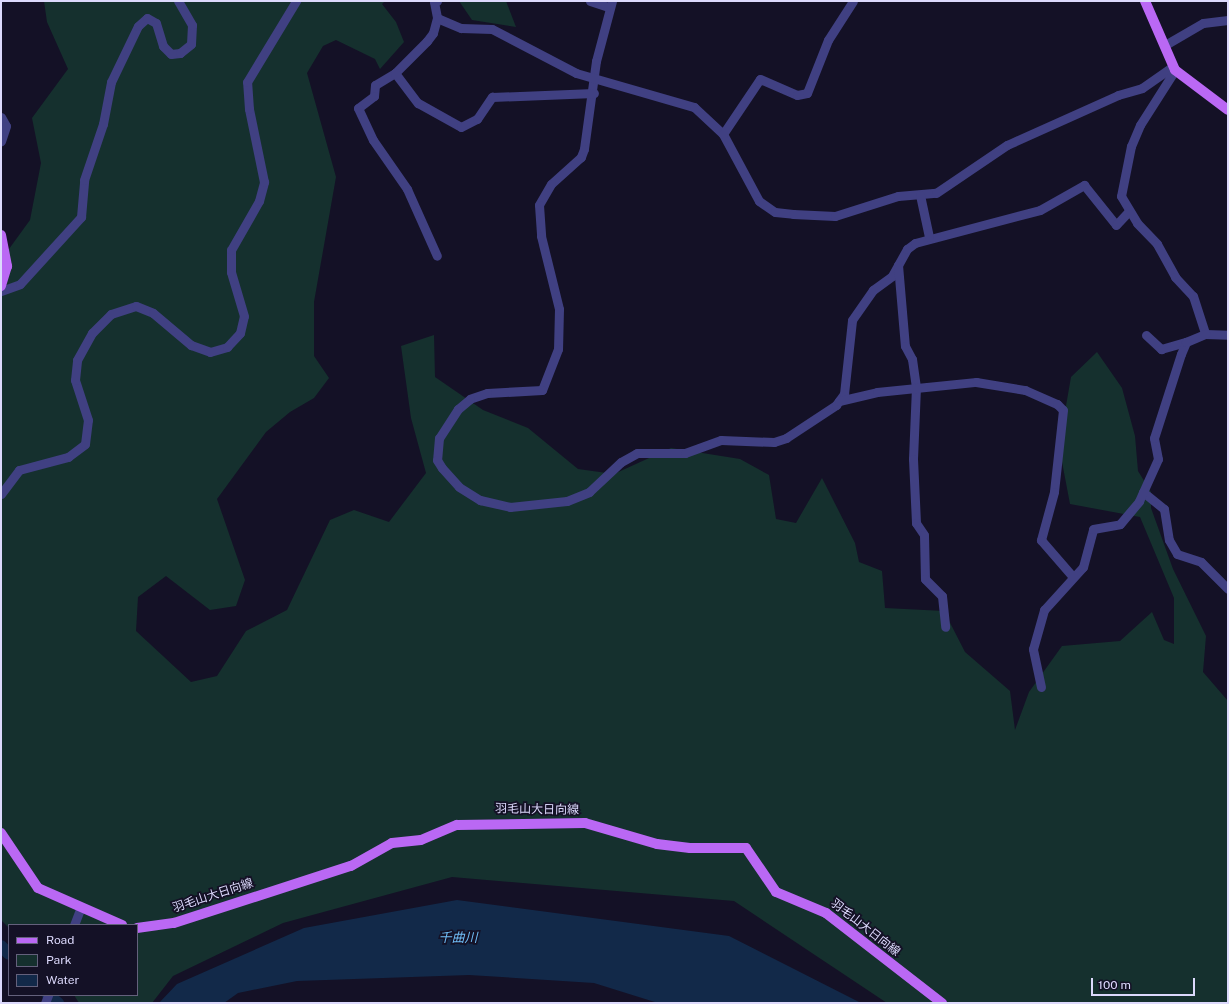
<!DOCTYPE html>
<meta charset="utf-8">
<style>
body{margin:0}
#map{position:relative;width:1229px;height:1004px;overflow:hidden;background:#141126;font-family:"Public Sans","Noto Sans JP",sans-serif}
div>[style]{position:absolute}
.green>*{inset:0;background:#15302e}
.water>*{inset:0;background:#122949}
.river>*{height:12px;margin:-6px;padding:0 6px;transform-origin:6px;border-radius:6px;background:#122949}
.minor>*{height:9px;margin:-4.5px;padding:0 4.5px;transform-origin:4.5px;border-radius:4.5px;background:#404082}
.major>*{height:10px;margin:-5px;padding:0 5px;transform-origin:5px;border-radius:5px;background:#ba68f4}
span{translate:-50% -50%;white-space:nowrap;text-align:center;line-height:1.15;-webkit-text-stroke:3.5px #141126;paint-order:stroke}
.street-label{font-size:12px;color:#dcd9fc}
.water-label{font-size:13px;color:#6fbcf5;font-style:italic}
.frame{position:absolute;inset:0;border:2px solid #dcd9fc;pointer-events:none}
.legend{position:absolute;left:8px;top:924px;width:130px;height:72px;box-sizing:border-box;background:#141126;border:1px solid #64617c;margin:0;padding:5px 7px;list-style:none;font-size:12px;color:#dcd9fc}
.legend li{display:flex;align-items:center;gap:8px;height:20px}
.legend b{width:20px;border:1px solid #64617c}
.scale{position:absolute;left:1091px;top:978px;width:104px;height:18px;box-sizing:border-box;border:2px solid #dcd9fc;border-top:0;padding-left:5px;font-size:12px;line-height:14px;white-space:nowrap;color:#dcd9fc;-webkit-text-stroke:3px #141126;paint-order:stroke}
</style>
<div id="map">
<div class="green">
<div style="clip-path:polygon(44px 1px,385px 1px,382px 4px,396px 22px,404px 42px,380px 69px,375px 59px,336px 40px,323px 46px,307px 73px,336px 177px,314px 302px,314px 356px,329px 378px,314px 398px,290px 412px,266px 432px,217px 499px,245px 580px,236px 606px,210px 610px,166px 576px,138px 597px,136px 631px,191px 682px,217px 676px,246px 631px,287px 610px,330px 520px,354px 510px,389px 522px,426px 473px,411px 418px,401px 346px,434px 335px,435px 377px,483px 410px,528px 428px,578px 469px,614px 474px,671px 448px,740px 459px,769px 475px,776px 519px,796px 523px,822px 478px,855px 543px,859px 562px,882px 571px,885px 608px,944px 611px,965px 652px,1010px 691px,1015px 730px,1029px 692px,1062px 646px,1120px 641px,1152px 612px,1164px 640px,1174px 644px,1174px 598px,1140px 517px,1070px 504px,1059px 446px,1071px 377px,1097px 352px,1122px 388px,1135px 436px,1138px 471px,1151px 492px,1151px 508px,1173px 569px,1206px 636px,1203px 672px,1228px 701px,1228px 1003px,887px 1003px,734px 901px,452px 877px,283px 923px,173px 976px,152px 1003px,79px 1003px,74px 995px,137px 995px,137px 925px,9px 925px,9px 928px,1px 920px,1px 260px,30px 220px,41px 163px,32px 118px,68px 69px,47px 22px)"></div>
<div style="clip-path:polygon(459px 1px,506px 1px,516px 27px,472px 20px)"></div>
</div>
<div class="water">
<div style="clip-path:polygon(457px 900px,729px 936px,861px 1003px,658px 1003px,594px 983px,469px 975px,297px 981px,238px 993px,224px 1003px,159px 1003px,177px 984px,304px 928px)"></div>
</div>
<div class="river">
<div style="left:1px;top:946px;width:11px;rotate:45deg"></div>
<div style="left:48px;top:995px;width:13px;rotate:39deg"></div>
</div>
<div class="minor">
<div style="left:437px;top:1px;width:3px;rotate:162deg"></div>
<div style="left:434px;top:2px;width:16px;rotate:79deg"></div>
<div style="left:437px;top:18px;width:16px;rotate:105deg"></div>
<div style="left:433px;top:33px;width:10px;rotate:127deg"></div>
<div style="left:427px;top:41px;width:45px;rotate:135deg"></div>
<div style="left:395px;top:73px;width:23px;rotate:149deg"></div>
<div style="left:375px;top:85px;width:11px;rotate:95deg"></div>
<div style="left:374px;top:96px;width:20px;rotate:143deg"></div>
<div style="left:358px;top:108px;width:35px;rotate:65deg"></div>
<div style="left:373px;top:140px;width:60px;rotate:55.2deg"></div>
<div style="left:407px;top:189px;width:73px;rotate:65.9deg"></div>
<div style="left:590px;top:1px;width:20px;rotate:18deg"></div>
<div style="left:612px;top:1px;width:62px;rotate:104.9deg"></div>
<div style="left:596px;top:61px;width:89px;rotate:97.8deg"></div>
<div style="left:584px;top:149px;width:9px;rotate:111deg"></div>
<div style="left:581px;top:157px;width:40px;rotate:138deg"></div>
<div style="left:551px;top:184px;width:24px;rotate:120deg"></div>
<div style="left:539px;top:205px;width:31px;rotate:86deg"></div>
<div style="left:541px;top:236px;width:75px;rotate:76.1deg"></div>
<div style="left:559px;top:309px;width:40px;rotate:91.4deg"></div>
<div style="left:558px;top:349px;width:44px;rotate:111.3deg"></div>
<div style="left:542px;top:390px;width:55px;rotate:176.9deg"></div>
<div style="left:487px;top:393px;width:18px;rotate:161deg"></div>
<div style="left:470px;top:399px;width:16px;rotate:140deg"></div>
<div style="left:458px;top:409px;width:35px;rotate:123deg"></div>
<div style="left:439px;top:438px;width:22px;rotate:95deg"></div>
<div style="left:437px;top:460px;width:9px;rotate:58deg"></div>
<div style="left:442px;top:468px;width:25px;rotate:48deg"></div>
<div style="left:459px;top:487px;width:25px;rotate:32deg"></div>
<div style="left:480px;top:500px;width:31px;rotate:13deg"></div>
<div style="left:510px;top:507px;width:57px;rotate:-6deg"></div>
<div style="left:567px;top:501px;width:24px;rotate:-22deg"></div>
<div style="left:589px;top:492px;width:44px;rotate:-43.2deg"></div>
<div style="left:621px;top:462px;width:18px;rotate:-29deg"></div>
<div style="left:637px;top:453px;width:48px"></div>
<div style="left:685px;top:453px;width:38px;rotate:-20deg"></div>
<div style="left:721px;top:440px;width:53px;rotate:2.2deg"></div>
<div style="left:774px;top:442px;width:13px;rotate:-18deg"></div>
<div style="left:786px;top:438px;width:60px;rotate:-33.4deg"></div>
<div style="left:836px;top:405px;width:14px;rotate:-54deg"></div>
<div style="left:844px;top:394px;width:74px;rotate:-83.8deg"></div>
<div style="left:852px;top:320px;width:37px;rotate:-55deg"></div>
<div style="left:873px;top:290px;width:24px;rotate:-36deg"></div>
<div style="left:892px;top:276px;width:31px;rotate:-61deg"></div>
<div style="left:907px;top:249px;width:10px;rotate:-37deg"></div>
<div style="left:915px;top:243px;width:129px;rotate:-14.8deg"></div>
<div style="left:1040px;top:210px;width:51px;rotate:-29.6deg"></div>
<div style="left:1084px;top:185px;width:51px;rotate:51.3deg"></div>
<div style="left:1116px;top:225px;width:19px;rotate:-47deg"></div>
<div style="left:437px;top:18px;width:26px;rotate:23deg"></div>
<div style="left:461px;top:28px;width:31px;rotate:2deg"></div>
<div style="left:492px;top:29px;width:95px;rotate:27.6deg"></div>
<div style="left:576px;top:73px;width:123px;rotate:16.1deg"></div>
<div style="left:694px;top:107px;width:40px;rotate:43deg"></div>
<div style="left:723px;top:134px;width:76px;rotate:61.8deg"></div>
<div style="left:759px;top:201px;width:19px;rotate:35deg"></div>
<div style="left:775px;top:212px;width:18px;rotate:6deg"></div>
<div style="left:793px;top:214px;width:42px;rotate:2.7deg"></div>
<div style="left:835px;top:216px;width:66px;rotate:-17.6deg"></div>
<div style="left:898px;top:196px;width:38px;rotate:-5deg"></div>
<div style="left:936px;top:193px;width:86px;rotate:-34.1deg"></div>
<div style="left:1007px;top:145px;width:122px;rotate:-24.2deg"></div>
<div style="left:1118px;top:95px;width:25px;rotate:-16deg"></div>
<div style="left:1142px;top:88px;width:38px;rotate:-35deg"></div>
<div style="left:1165px;top:45px;width:44px;rotate:-30.1deg"></div>
<div style="left:1203px;top:23px;width:25px;rotate:-7deg"></div>
<div style="left:1175px;top:70px;width:65px;rotate:122.5deg"></div>
<div style="left:1140px;top:125px;width:23px;rotate:113deg"></div>
<div style="left:1131px;top:146px;width:51px;rotate:101.3deg"></div>
<div style="left:1121px;top:196px;width:31px;rotate:59deg"></div>
<div style="left:1137px;top:223px;width:29px;rotate:46deg"></div>
<div style="left:1157px;top:244px;width:38px;rotate:61deg"></div>
<div style="left:1175px;top:277px;width:26px;rotate:47deg"></div>
<div style="left:1193px;top:296px;width:40px;rotate:72deg"></div>
<div style="left:1205px;top:334px;width:23px;rotate:2deg"></div>
<div style="left:395px;top:73px;width:38px;rotate:53deg"></div>
<div style="left:418px;top:103px;width:49px;rotate:29.2deg"></div>
<div style="left:461px;top:127px;width:18px;rotate:-27deg"></div>
<div style="left:477px;top:119px;width:27px;rotate:-56deg"></div>
<div style="left:492px;top:97px;width:102px;rotate:-2.2deg"></div>
<div style="left:1px;top:117px;width:10px;rotate:61deg"></div>
<div style="left:6px;top:126px;width:16px;rotate:108deg"></div>
<div style="left:723px;top:134px;width:66px;rotate:-56.1deg"></div>
<div style="left:760px;top:79px;width:40px;rotate:23.4deg"></div>
<div style="left:797px;top:95px;width:10px;rotate:-11deg"></div>
<div style="left:807px;top:93px;width:57px;rotate:-68.4deg"></div>
<div style="left:828px;top:40px;width:46px;rotate:-57.3deg"></div>
<div style="left:920px;top:195px;width:43px;rotate:77.9deg"></div>
<div style="left:898px;top:265px;width:81px;rotate:85.1deg"></div>
<div style="left:905px;top:346px;width:15px;rotate:62deg"></div>
<div style="left:912px;top:359px;width:28px;rotate:82deg"></div>
<div style="left:916px;top:387px;width:72px;rotate:92.4deg"></div>
<div style="left:913px;top:459px;width:64px;rotate:87.3deg"></div>
<div style="left:916px;top:523px;width:14px;rotate:56deg"></div>
<div style="left:924px;top:535px;width:44px;rotate:88.7deg"></div>
<div style="left:925px;top:579px;width:24px;rotate:45deg"></div>
<div style="left:942px;top:596px;width:31px;rotate:84deg"></div>
<div style="left:1px;top:291px;width:20px;rotate:-20deg"></div>
<div style="left:20px;top:284px;width:91px;rotate:-47.7deg"></div>
<div style="left:81px;top:217px;width:37px;rotate:-85deg"></div>
<div style="left:84px;top:180px;width:59px;rotate:-71.3deg"></div>
<div style="left:103px;top:124px;width:43px;rotate:-79.2deg"></div>
<div style="left:111px;top:82px;width:62px;rotate:-64.3deg"></div>
<div style="left:138px;top:26px;width:12px;rotate:-42deg"></div>
<div style="left:147px;top:18px;width:10px;rotate:29deg"></div>
<div style="left:156px;top:23px;width:24px;rotate:73deg"></div>
<div style="left:163px;top:46px;width:11px;rotate:45deg"></div>
<div style="left:171px;top:54px;width:9px;rotate:-6deg"></div>
<div style="left:180px;top:53px;width:14px;rotate:-39deg"></div>
<div style="left:191px;top:44px;width:19px;rotate:-87deg"></div>
<div style="left:192px;top:25px;width:28px;rotate:-120deg"></div>
<div style="left:1146px;top:335px;width:21px;rotate:43deg"></div>
<div style="left:1161px;top:349px;width:26px;rotate:-16deg"></div>
<div style="left:839px;top:401px;width:39px;rotate:-13deg"></div>
<div style="left:877px;top:392px;width:100px;rotate:-5.8deg"></div>
<div style="left:976px;top:382px;width:50px;rotate:9.3deg"></div>
<div style="left:1025px;top:390px;width:35px;rotate:24deg"></div>
<div style="left:1057px;top:404px;width:8px;rotate:45deg"></div>
<div style="left:1063px;top:410px;width:82px;rotate:96.3deg"></div>
<div style="left:1054px;top:492px;width:50px;rotate:105.2deg"></div>
<div style="left:1041px;top:540px;width:49px;rotate:49.1deg"></div>
<div style="left:1143px;top:492px;width:27px;rotate:39deg"></div>
<div style="left:1164px;top:509px;width:31px;rotate:81deg"></div>
<div style="left:1169px;top:540px;width:16px;rotate:60deg"></div>
<div style="left:1177px;top:554px;width:25px;rotate:18deg"></div>
<div style="left:1201px;top:562px;width:38px;rotate:45deg"></div>
<div style="left:1px;top:494px;width:30px;rotate:-53deg"></div>
<div style="left:19px;top:470px;width:51px;rotate:-14.9deg"></div>
<div style="left:68px;top:457px;width:21px;rotate:-37deg"></div>
<div style="left:85px;top:444px;width:24px;rotate:-83deg"></div>
<div style="left:88px;top:420px;width:42px;rotate:-108deg"></div>
<div style="left:75px;top:380px;width:20px;rotate:-84deg"></div>
<div style="left:77px;top:360px;width:31px;rotate:-61deg"></div>
<div style="left:92px;top:333px;width:27px;rotate:-45deg"></div>
<div style="left:111px;top:314px;width:26px;rotate:-18deg"></div>
<div style="left:136px;top:306px;width:18px;rotate:22deg"></div>
<div style="left:153px;top:313px;width:50px;rotate:40.1deg"></div>
<div style="left:191px;top:345px;width:20px;rotate:20deg"></div>
<div style="left:210px;top:352px;width:18px;rotate:-16deg"></div>
<div style="left:227px;top:347px;width:19px;rotate:-47deg"></div>
<div style="left:240px;top:333px;width:17px;rotate:-77deg"></div>
<div style="left:244px;top:316px;width:46px;rotate:-106.5deg"></div>
<div style="left:231px;top:272px;width:22px;rotate:-90deg"></div>
<div style="left:231px;top:250px;width:56px;rotate:-60.3deg"></div>
<div style="left:259px;top:201px;width:20px;rotate:-75deg"></div>
<div style="left:264px;top:182px;width:75px;rotate:-101.6deg"></div>
<div style="left:249px;top:109px;width:27px;rotate:-94deg"></div>
<div style="left:247px;top:82px;width:95px;rotate:-58.8deg"></div>
<div style="left:1041px;top:687px;width:39px;rotate:-102deg"></div>
<div style="left:1033px;top:649px;width:41px;rotate:-74.2deg"></div>
<div style="left:1044px;top:610px;width:58px;rotate:-47.8deg"></div>
<div style="left:1083px;top:567px;width:39px;rotate:-75deg"></div>
<div style="left:1093px;top:529px;width:27px;rotate:-10deg"></div>
<div style="left:1120px;top:524px;width:30px;rotate:-50deg"></div>
<div style="left:1139px;top:501px;width:46px;rotate:-65.7deg"></div>
<div style="left:1158px;top:459px;width:21px;rotate:-101deg"></div>
<div style="left:1154px;top:438px;width:88px;rotate:-72.2deg"></div>
<div style="left:1181px;top:354px;width:13px;rotate:-67deg"></div>
<div style="left:1186px;top:342px;width:21px;rotate:-23deg"></div>
<div style="left:74px;top:925px;width:17px;rotate:-69deg"></div>
<div style="left:45px;top:1003px;width:9px;rotate:-69deg"></div>
</div>
<div class="major">
<div style="left:1145px;top:1px;width:75px;rotate:66.5deg"></div>
<div style="left:1175px;top:70px;width:66px;rotate:37deg"></div>
<div style="left:1px;top:235px;width:32px;rotate:79deg"></div>
<div style="left:7px;top:266px;width:21px;rotate:107deg"></div>
<div style="left:1px;top:833px;width:66px;rotate:56.1deg"></div>
<div style="left:38px;top:888px;width:92px;rotate:23.8deg"></div>
<div style="left:137px;top:928px;width:37px;rotate:-8deg"></div>
<div style="left:174px;top:923px;width:186px;rotate:-17.9deg"></div>
<div style="left:351px;top:866px;width:47px;rotate:-29.3deg"></div>
<div style="left:392px;top:843px;width:29px;rotate:-6deg"></div>
<div style="left:421px;top:840px;width:39px;rotate:-23deg"></div>
<div style="left:457px;top:825px;width:128px;rotate:-0.9deg"></div>
<div style="left:585px;top:823px;width:75px;rotate:16.3deg"></div>
<div style="left:657px;top:844px;width:33px;rotate:7deg"></div>
<div style="left:690px;top:848px;width:56px"></div>
<div style="left:746px;top:848px;width:53px;rotate:55.7deg"></div>
<div style="left:776px;top:892px;width:54px;rotate:22.8deg"></div>
<div style="left:826px;top:913px;width:147px;rotate:37.8deg"></div>
</div>
<div class="street-label">
<span style="left:537px;top:810px;rotate:1deg">羽毛山大日向線</span>
<span style="left:213px;top:896px;rotate:-18deg">羽毛山大日向線</span>
<span style="left:865px;top:928px;rotate:38deg">羽毛山大日向線</span>
</div>
<div class="water-label">
<span style="left:458px;top:938px">千曲川</span>
</div>
<div class="frame"></div>
<ul class="legend">
<li><b style="height:5px;background:#ba68f4"></b>Road</li>
<li><b style="height:11px;background:#15302e"></b>Park</li>
<li><b style="height:11px;background:#122949"></b>Water</li>
</ul>
<div class="scale">100 m</div>
</div>
